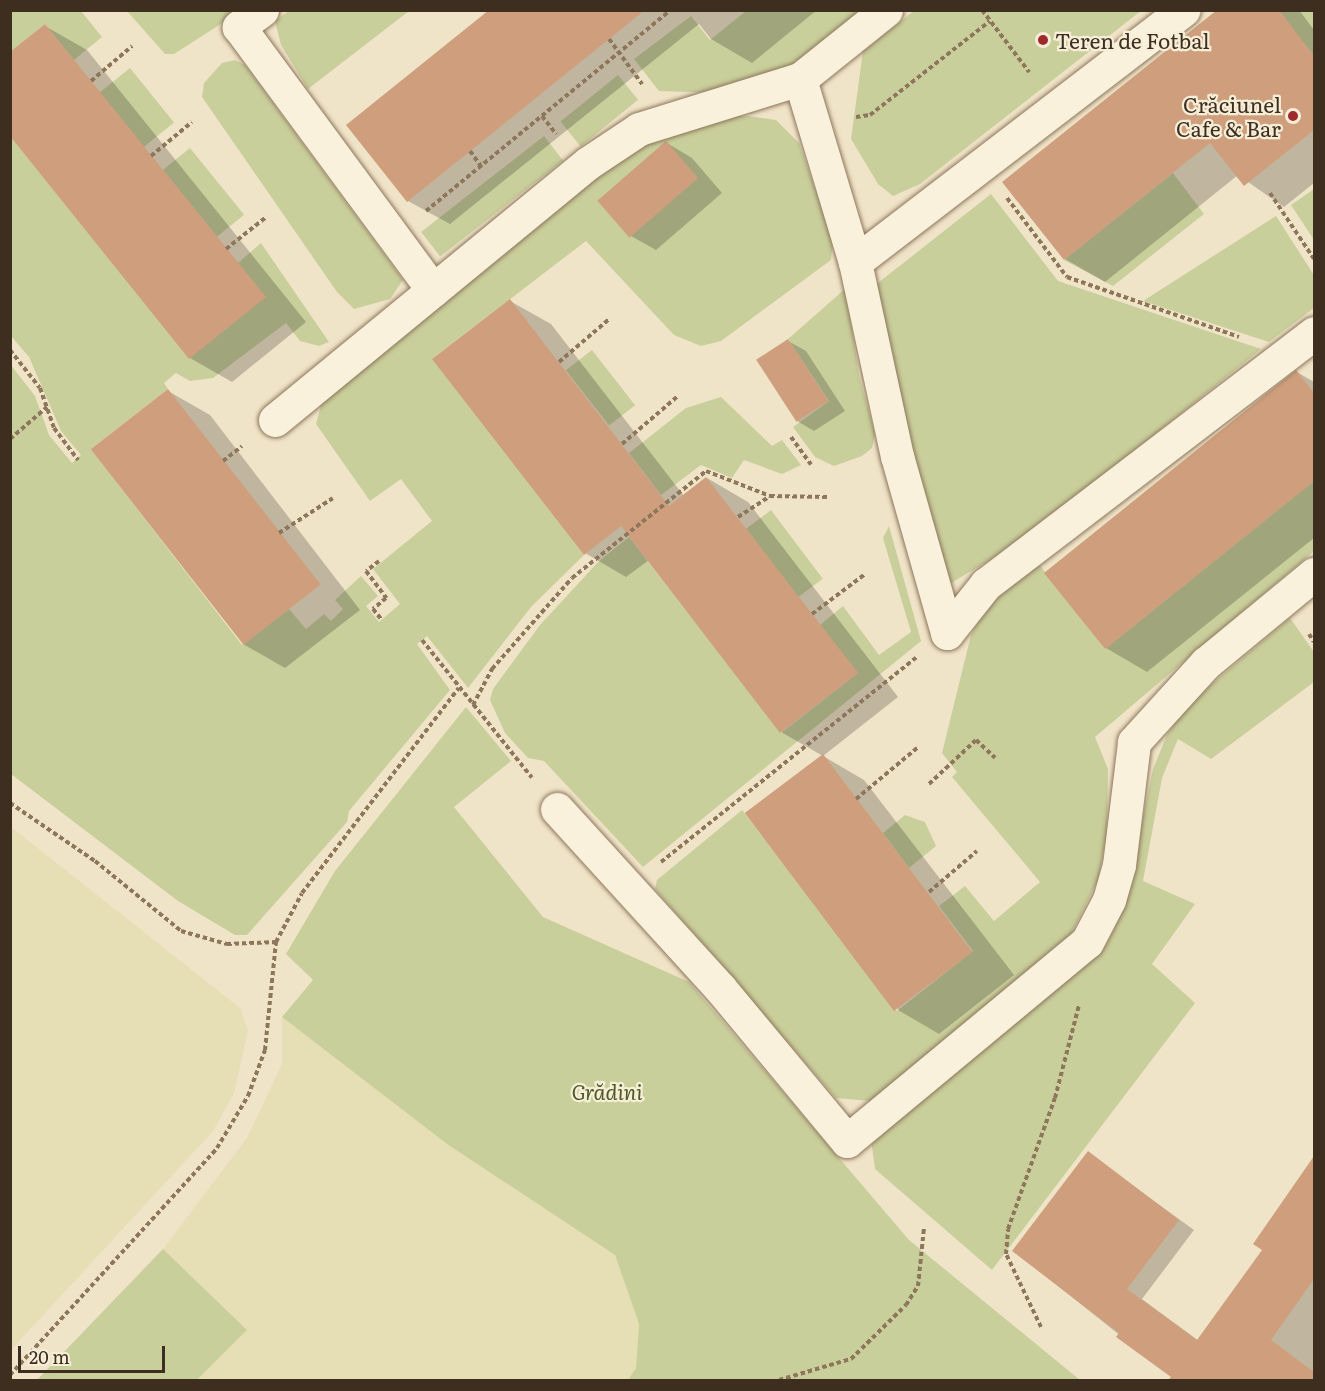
<!DOCTYPE html>
<meta charset="utf-8">
<style>
body{margin:0}
#map{position:relative;width:1325px;height:1391px;overflow:hidden;background:#f0e4c8;font-family:Literata,serif}
div>[style]{position:absolute}
.farmland>*{inset:0;background:#e6deb5}
.green>*{inset:0;background:#c9cf9b;transform-origin:0 0}
.shadow>*{inset:0;background:#0003}
.building>*{inset:0;background:#cf9f7d;transform-origin:0 0}
.path>*{height:4px;margin-top:-2px;transform-origin:0;background:repeating-linear-gradient(90deg,#8d765c 0 4.5px,transparent 0 7.5px)}
.roads{filter:drop-shadow(0 0 2px #8d765c) drop-shadow(0 0 2px #8d765c)}
.minor>*{height:33px;margin:-16.5px;padding:0 16.5px;transform-origin:16.5px;border-radius:16.5px;background:#faf1dc}
.dots>*{width:16px;height:16px;translate:-50% -50%;box-sizing:border-box;border:3px solid #f7eed8;border-radius:50%}
span{translate:-50% -50%;white-space:nowrap;text-align:center;line-height:1.15;-webkit-text-stroke:4.5px #f7eed8;paint-order:stroke}
.poi-label{font-size:21px;color:#3d2e20}
.left{translate:0 -50%;text-align:left}
.right{translate:-100% -50%;text-align:right}
.park-label{font-size:21px;color:#4d5a26;font-style:italic}
.frame{position:absolute;inset:0;border:12px solid #3d2e20;pointer-events:none}
.scale{position:absolute;left:18px;top:1346px;width:147px;height:27px;box-sizing:border-box;border:3px solid #3d2e20;border-top:0;padding-left:8px;font-size:18px;line-height:21px;white-space:nowrap;color:#3d2e20;-webkit-text-stroke:4px #f7eed8;paint-order:stroke}
</style>
<div id="map">
<div class="farmland">
<div style="clip-path:polygon(11px 827px,240px 1008px,248px 1030px,234px 1093px,213px 1131px,11px 1350px)"></div>
<div style="clip-path:polygon(282px 1017px,447px 1144px,615px 1255px,639px 1324px,636px 1368px,628px 1380px,197px 1380px,247px 1330px,163px 1249px,247px 1138px,282px 1064px)"></div>
</div>
<div class="green">
<div style="clip-path:polygon(290px 10px,409px 10px,409px 11px,308px 89px,281px 45px,275px 21px)"></div>
<div style="clip-path:polygon(915px 10px,1141px 10px,1141px 11px,920px 184px,893px 196px,878px 184px,851px 139px,863px 51px)"></div>
<div style="clip-path:polygon(11px 11px,81px 11px,102px 37px,74px 60px,45px 24px,11px 52px)"></div>
<div style="clip-path:polygon(127px 11px,241px 11px,174px 54px,165px 54px)"></div>
<div style="clip-path:polygon(746px 11px,861px 11px,789px 69px,721px 93px,659px 91px,634px 59px,691px 16px,710px 40px)"></div>
<div style="clip-path:polygon(1279px 11px,1314px 11px,1314px 56px)"></div>
<div style="clip-path:polygon(235px 60px,245px 65px,403px 280px,390px 299px,354px 309px,337px 292px,202px 97px,204px 83px,222px 63px)"></div>
<div style="left:130px;top:68px;width:70px;height:39px;rotate:51deg"></div>
<div style="left:618px;top:75px;width:32px;height:74px;rotate:51deg"></div>
<div style="clip-path:polygon(748px 116px,776px 120px,799px 143px,833px 240px,831px 260px,721px 341px,701px 346px,674px 335px,586px 241px,433px 358px,584px 555px,531px 607px,468px 688px,427px 636px,417px 644px,450px 690px,349px 811px,347px 822px,247px 935px,235px 935px,178px 901px,11px 774px,10px 364px,35px 396px,49px 435px,72px 463px,81px 455px,61px 431px,29px 357px,11px 336px,11px 136px,238px 263px,261px 243px,329px 342px,319px 346px,300px 341px,286px 323px,213px 378px,190px 381px,176px 373px,164px 383px,168px 389px,91px 449px,242px 645px,289px 609px,306px 629px,324px 614px,331px 621px,343px 609px,335px 600px,361px 576px,378px 596px,366px 606px,379px 622px,400px 604px,373px 569px,432px 521px,401px 479px,370px 501px,316px 424px,325px 391px,639px 140px,706px 117px)"></div>
<div style="left:544px;top:136px;width:31px;height:156px;rotate:52deg"></div>
<div style="left:190px;top:148px;width:86px;height:35px;rotate:51deg"></div>
<div style="clip-path:polygon(1173px 173px,1204px 214px,1113px 286px,1064px 260px)"></div>
<div style="clip-path:polygon(1314px 189px,1314px 240px,1291px 205px)"></div>
<div style="clip-path:polygon(991px 194px,1058px 281px,1261px 349px,1022px 541px,946px 586px,869px 290px)"></div>
<div style="clip-path:polygon(1276px 216px,1314px 275px,1314px 308px,1269px 342px,1143px 301px)"></div>
<div style="clip-path:polygon(846px 288px,859px 375px,875px 434px,872px 448px,862px 456px,834px 466px,815px 457px,793px 427px,829px 401px,788px 339px)"></div>
<div style="left:592px;top:350px;width:70px;height:33px;rotate:52deg"></div>
<div style="clip-path:polygon(721px 397px,772px 446px,782px 440px,801px 465px,782px 474px,744px 460px,732px 478px,701px 465px,661px 495px,629px 453px,686px 408px)"></div>
<div style="clip-path:polygon(1314px 481px,1314px 551px,1095px 737px,1108px 769px,1107px 833px,1098px 880px,1065px 946px,870px 1101px,836px 1098px,655px 889px,657px 880px,742px 810px,897px 1011px,973px 951px,939px 906px,965px 886px,994px 921px,1040px 882px,952px 777px,957px 772px,942px 753px,971px 635px,988px 604px,1038px 563px,1105px 649px)"></div>
<div style="left:771px;top:510px;width:86px;height:31px;rotate:53deg"></div>
<div style="clip-path:polygon(889px 526px,921px 641px,643px 867px,544px 761px,528px 758px,505px 733px,490px 700px,493px 689px,540px 625px,598px 562px,629px 537px,781px 733px,858px 673px,820px 625px,843px 606px,879px 655px,911px 632px,883px 538px)"></div>
<div style="clip-path:polygon(1290px 618px,1314px 652px,1314px 682px,1211px 759px,1178px 739px,1162px 778px,1143px 881px,1195px 904px,1152px 964px,1195px 1003px,992px 1270px,875px 1169px,871px 1139px,1105px 947px,1124px 907px,1153px 769px,1167px 735px,1187px 705px)"></div>
<div style="clip-path:polygon(466px 707px,511px 761px,454px 807px,543px 917px,689px 982px,909px 1240px,1080px 1380px,628px 1380px,636px 1368px,639px 1324px,615px 1255px,447px 1144px,282px 1017px,313px 980px,286px 954px,335px 871px)"></div>
<div style="clip-path:polygon(905px 815px,925px 822px,936px 846px,909px 868px,883px 833px)"></div>
<div style="clip-path:polygon(163px 1249px,247px 1330px,197px 1380px,37px 1380px)"></div>
</div>
<div class="shadow">
<div style="clip-path:polygon(491px 10px,817px 10px,752px 63px,711px 39px,699px 24px,450px 224px,408px 201px)"></div>
<div style="clip-path:polygon(1219px 10px,1299px 10px,1314px 30px,1314px 183px,1284px 207px,1238px 175px,1105px 282px,1065px 259px)"></div>
<div style="clip-path:polygon(45px 26px,87px 50px,306px 322px,232px 382px,190px 358px)"></div>
<div style="clip-path:polygon(667px 143px,692px 158px,722px 193px,656px 250px,631px 236px)"></div>
<div style="clip-path:polygon(510px 301px,551px 324px,684px 496px,707px 478px,748px 502px,898px 697px,823px 756px,781px 732px,649px 560px,626px 577px,585px 553px)"></div>
<div style="clip-path:polygon(788px 341px,806px 351px,845px 411px,814px 431px,797px 421px)"></div>
<div style="clip-path:polygon(1297px 372px,1314px 382px,1314px 538px,1147px 672px,1106px 648px)"></div>
<div style="clip-path:polygon(168px 391px,210px 415px,360px 610px,285px 668px,243px 644px)"></div>
<div style="clip-path:polygon(823px 756px,864px 780px,1014px 975px,939px 1034px,898px 1010px)"></div>
<div style="clip-path:polygon(1088px 1153px,1194px 1230px,1142px 1299px,1199px 1341px,1264px 1249px,1298px 1182px,1314px 1191px,1314px 1380px,1217px 1380px,1189px 1360px,1161px 1368px,1014px 1251px)"></div>
</div>
<div class="building">
<div style="clip-path:polygon(489px 10px,645px 10px,407px 202px,346px 125px)"></div>
<div style="clip-path:polygon(1217px 10px,1279px 10px,1314px 56px,1314px 130px,1244px 186px,1210px 143px,1064px 260px,1002px 182px)"></div>
<div style="clip-path:polygon(45px 24px,266px 297px,189px 359px,10px 136px,10px 52px)"></div>
<div style="left:666px;top:141px;width:49px;height:91px;rotate:49deg"></div>
<div style="clip-path:polygon(510px 299px,669px 506px,706px 477px,858px 673px,780px 733px,621px 526px,584px 555px,432px 359px)"></div>
<div style="left:788px;top:339px;width:74px;height:38px;rotate:57deg"></div>
<div style="clip-path:polygon(1296px 370px,1314px 393px,1314px 481px,1105px 649px,1044px 573px)"></div>
<div style="left:168px;top:389px;width:248px;height:98px;rotate:52deg"></div>
<div style="left:823px;top:754px;width:248px;height:98px;rotate:53deg"></div>
<div style="clip-path:polygon(1088px 1151px,1179px 1220px,1127px 1289px,1197px 1340px,1262px 1250px,1253px 1244px,1314px 1156px,1314px 1279px,1271px 1340px,1314px 1372px,1314px 1380px,1168px 1380px,1171px 1377px,1116px 1337px,1119px 1333px,1012px 1251px)"></div>
</div>
<div class="path">
<div style="left:982px;top:10px;width:78px;rotate:52.8deg"></div>
<div style="left:609px;top:39px;width:56px;rotate:53.7deg"></div>
<div style="left:91px;top:81px;width:54px;rotate:-40.5deg"></div>
<div style="left:542px;top:116px;width:23px;rotate:52deg"></div>
<div style="left:856px;top:117px;width:14px;rotate:-8deg"></div>
<div style="left:870px;top:115px;width:152px;rotate:-38.1deg"></div>
<div style="left:470px;top:151px;width:19px;rotate:54deg"></div>
<div style="left:151px;top:156px;width:53px;rotate:-39.7deg"></div>
<div style="left:1270px;top:193px;width:79px;rotate:56.3deg"></div>
<div style="left:1007px;top:198px;width:99px;rotate:52.8deg"></div>
<div style="left:1067px;top:277px;width:182px;rotate:19.2deg"></div>
<div style="left:426px;top:211px;width:317px;rotate:-39.4deg"></div>
<div style="left:226px;top:249px;width:50px;rotate:-38.5deg"></div>
<div style="left:10px;top:350px;width:48px;rotate:51.7deg"></div>
<div style="left:40px;top:388px;width:42px;rotate:70.7deg"></div>
<div style="left:54px;top:428px;width:40px;rotate:53deg"></div>
<div style="left:559px;top:362px;width:65px;rotate:-40.6deg"></div>
<div style="left:791px;top:437px;width:34px;rotate:54deg"></div>
<div style="left:10px;top:439px;width:49px;rotate:-40.9deg"></div>
<div style="left:622px;top:444px;width:74px;rotate:-40.6deg"></div>
<div style="left:223px;top:461px;width:24px;rotate:-38deg"></div>
<div style="left:738px;top:517px;width:38px;rotate:-33deg"></div>
<div style="left:770px;top:496px;width:58px;rotate:1deg"></div>
<div style="left:279px;top:533px;width:64px;rotate:-32.9deg"></div>
<div style="left:379px;top:561px;width:16px;rotate:142deg"></div>
<div style="left:366px;top:571px;width:34px;rotate:53deg"></div>
<div style="left:386px;top:598px;width:17px;rotate:140deg"></div>
<div style="left:373px;top:609px;width:14px;rotate:51deg"></div>
<div style="left:812px;top:614px;width:65px;rotate:-36.9deg"></div>
<div style="left:1309px;top:634px;width:9px;rotate:58deg"></div>
<div style="left:422px;top:640px;width:176px;rotate:51.4deg"></div>
<div style="left:473px;top:705px;width:41px;rotate:-62.2deg"></div>
<div style="left:492px;top:669px;width:121px;rotate:-48.7deg"></div>
<div style="left:572px;top:578px;width:171px;rotate:-38.6deg"></div>
<div style="left:706px;top:471px;width:69px;rotate:21.3deg"></div>
<div style="left:929px;top:784px;width:64px;rotate:-43.1deg"></div>
<div style="left:976px;top:740px;width:26px;rotate:43deg"></div>
<div style="left:856px;top:799px;width:80px;rotate:-39.9deg"></div>
<div style="left:10px;top:803px;width:103px;rotate:34.3deg"></div>
<div style="left:95px;top:861px;width:111px;rotate:39.1deg"></div>
<div style="left:181px;top:931px;width:48px;rotate:15.8deg"></div>
<div style="left:227px;top:944px;width:49px;rotate:-2.3deg"></div>
<div style="left:661px;top:862px;width:327px;rotate:-38.7deg"></div>
<div style="left:929px;top:892px;width:63px;rotate:-40.5deg"></div>
<div style="left:1041px;top:1327px;width:81px;rotate:-115.6deg"></div>
<div style="left:1006px;top:1254px;width:25px;rotate:-85deg"></div>
<div style="left:1008px;top:1229px;width:139px;rotate:-70.3deg"></div>
<div style="left:1055px;top:1098px;width:96px;rotate:-75.5deg"></div>
<div style="left:10px;top:1375px;width:307px;rotate:-47.6deg"></div>
<div style="left:217px;top:1148px;width:61px;rotate:-59.2deg"></div>
<div style="left:248px;top:1096px;width:49px;rotate:-69.7deg"></div>
<div style="left:265px;top:1050px;width:109px;rotate:-84.2deg"></div>
<div style="left:276px;top:942px;width:55px;rotate:-62deg"></div>
<div style="left:302px;top:893px;width:258px;rotate:-52.6deg"></div>
<div style="left:779px;top:1380px;width:75px;rotate:-16.3deg"></div>
<div style="left:851px;top:1359px;width:77px;rotate:-44.5deg"></div>
<div style="left:906px;top:1305px;width:22px;rotate:-58deg"></div>
<div style="left:918px;top:1286px;width:58px;rotate:-84.1deg"></div>
</div>
<div class="roads">
<div class="minor">
<div style="left:262px;top:10px;width:29px;rotate:144deg"></div>
<div style="left:239px;top:27px;width:327px;rotate:53.6deg"></div>
<div style="left:800px;top:79px;width:191px;rotate:73.3deg"></div>
<div style="left:855px;top:262px;width:198px;rotate:77.8deg"></div>
<div style="left:897px;top:456px;width:184px;rotate:74.2deg"></div>
<div style="left:855px;top:262px;width:414px;rotate:-37.5deg"></div>
<div style="left:275px;top:420px;width:405px;rotate:-39.4deg"></div>
<div style="left:588px;top:163px;width:61px;rotate:-33.7deg"></div>
<div style="left:639px;top:129px;width:169px;rotate:-17.3deg"></div>
<div style="left:800px;top:79px;width:110px;rotate:-38.7deg"></div>
<div style="left:947px;top:633px;width:63px;rotate:-51.5deg"></div>
<div style="left:986px;top:584px;width:413px;rotate:-37.4deg"></div>
<div style="left:557px;top:809px;width:242px;rotate:47.7deg"></div>
<div style="left:720px;top:988px;width:199px;rotate:50.3deg"></div>
<div style="left:847px;top:1141px;width:312px;rotate:-39.7deg"></div>
<div style="left:1087px;top:942px;width:47px;rotate:-62.4deg"></div>
<div style="left:1109px;top:900px;width:36px;rotate:-74deg"></div>
<div style="left:1119px;top:865px;width:124px;rotate:-83deg"></div>
<div style="left:1134px;top:742px;width:107px;rotate:-47.7deg"></div>
<div style="left:1206px;top:663px;width:140px;rotate:-39.5deg"></div>
</div>
</div>
<div class="dots">
<div style="left:1043px;top:40px;background:#9e2a2b"></div>
<div style="left:1293px;top:116px;background:#9e2a2b"></div>
</div>
<div class="poi-label">
<span class="left" style="left:1055px;top:40px">Teren de Fotbal</span>
<span class="right" style="left:1281px;top:116px">Crăciunel<br>Cafe &amp; Bar</span>
</div>
<div class="park-label">
<span style="left:607px;top:1091px">Grădini</span>
</div>
<div class="frame"></div>
<div class="scale">20 m</div>
</div>
